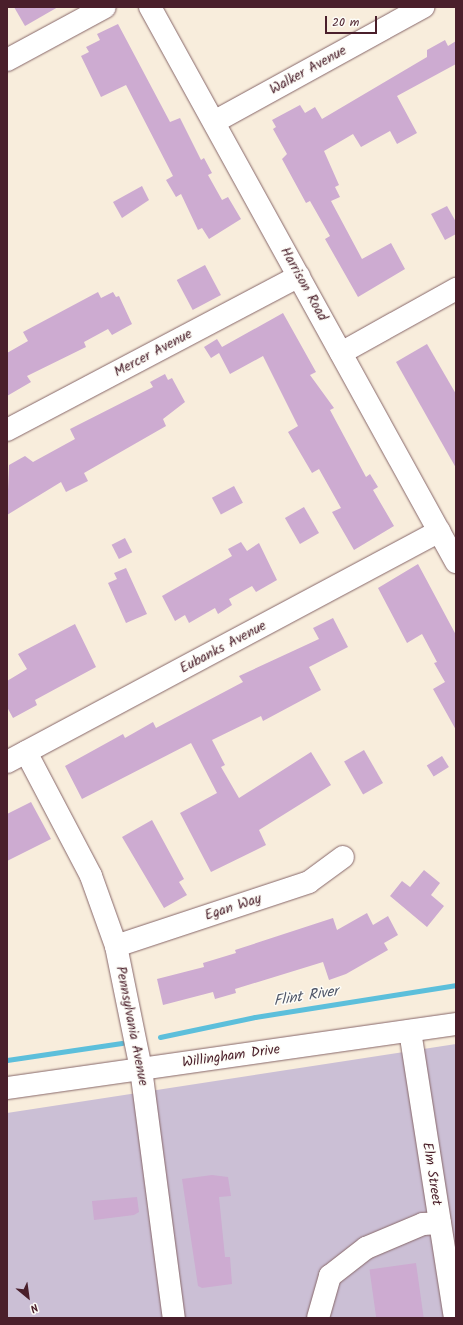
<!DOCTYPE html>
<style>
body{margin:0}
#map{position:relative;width:463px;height:1325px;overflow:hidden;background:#f8eddc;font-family:Kalam,sans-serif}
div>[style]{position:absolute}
.industrial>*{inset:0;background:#cbbfd5}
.stream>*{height:5px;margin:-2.5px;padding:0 2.5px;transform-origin:2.5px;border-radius:2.5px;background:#5cbfdb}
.building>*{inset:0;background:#cdabd1;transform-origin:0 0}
.roads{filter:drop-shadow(0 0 1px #876769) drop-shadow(0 0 1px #876769)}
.minor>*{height:22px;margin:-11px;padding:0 11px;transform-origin:11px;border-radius:11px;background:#fff}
span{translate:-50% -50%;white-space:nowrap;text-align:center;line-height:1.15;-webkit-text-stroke:3px #fdfcf7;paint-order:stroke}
.street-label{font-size:14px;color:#4a1f2b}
.water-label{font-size:15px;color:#505769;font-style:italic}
.frame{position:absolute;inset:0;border:8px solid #4a1f2b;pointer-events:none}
.north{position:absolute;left:8px;top:1277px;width:40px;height:40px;-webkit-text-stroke:3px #fdfcf7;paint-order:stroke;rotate:151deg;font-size:11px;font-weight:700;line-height:16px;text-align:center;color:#4a1f2b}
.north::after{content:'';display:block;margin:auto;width:14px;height:18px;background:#4a1f2b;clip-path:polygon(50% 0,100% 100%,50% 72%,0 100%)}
.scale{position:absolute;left:325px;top:16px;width:52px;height:18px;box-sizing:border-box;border:2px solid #4a1f2b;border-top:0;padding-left:5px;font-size:12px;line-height:14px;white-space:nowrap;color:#4a1f2b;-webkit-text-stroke:3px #fdfcf7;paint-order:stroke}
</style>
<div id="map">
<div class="industrial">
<div style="clip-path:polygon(456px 1044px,456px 1318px,7px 1318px,7px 1113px)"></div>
</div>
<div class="stream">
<div style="left:160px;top:1037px;width:97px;rotate:-11.9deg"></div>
<div style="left:255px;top:1017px;width:204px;rotate:-9deg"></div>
<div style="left:7px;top:1060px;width:116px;rotate:-8.4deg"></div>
</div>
<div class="building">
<div style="clip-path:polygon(14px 7px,58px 7px,25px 26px)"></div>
<div style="clip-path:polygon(118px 24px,170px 122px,180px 118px,201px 160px,204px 158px,212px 173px,208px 175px,222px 200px,228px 197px,241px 219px,209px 239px,202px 228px,198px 230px,181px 194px,176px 197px,166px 180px,173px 176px,126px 85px,101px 97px,81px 56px,89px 52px,86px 47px,100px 40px,97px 34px)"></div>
<div style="clip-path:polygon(445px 40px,448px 46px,456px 41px,456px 64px,397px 96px,417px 133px,397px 144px,390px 131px,361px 147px,353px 134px,324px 151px,339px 185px,335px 187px,340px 197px,331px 201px,362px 259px,391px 243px,405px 269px,358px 297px,325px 239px,330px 236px,310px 201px,306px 203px,282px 159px,287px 154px,273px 129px,276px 127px,272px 120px,300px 105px,305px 113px,315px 107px,322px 119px,427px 57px,427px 50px)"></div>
<div style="clip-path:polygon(142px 186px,149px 200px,122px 218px,113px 202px)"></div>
<div style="clip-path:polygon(447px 206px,456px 222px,456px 234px,445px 240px,431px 214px)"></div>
<div style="left:205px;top:265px;width:34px;height:32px;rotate:62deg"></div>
<div style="clip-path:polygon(98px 292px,101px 298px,113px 292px,116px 297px,119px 296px,132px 324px,112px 335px,108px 329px,84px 342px,86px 347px,27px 376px,31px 382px,7px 396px,7px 353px,28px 341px,23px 332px)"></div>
<div style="clip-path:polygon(283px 313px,316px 372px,310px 375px,334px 408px,330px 410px,366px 477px,370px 474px,378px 487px,373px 490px,394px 526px,354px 550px,332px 512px,341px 508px,319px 469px,312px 473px,288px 432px,298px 426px,263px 356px,230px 374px,219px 353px,211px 358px,204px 347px,217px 339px,222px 347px)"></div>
<div style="clip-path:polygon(427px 344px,456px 394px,456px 468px,396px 362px)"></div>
<div style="clip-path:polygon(165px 374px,168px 380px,172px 378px,185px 402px,163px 419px,166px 426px,84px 473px,88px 481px,66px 492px,61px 482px,7px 515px,9px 465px,25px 456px,33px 462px,75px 439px,70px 429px,153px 387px,150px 382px)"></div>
<div style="left:234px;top:486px;width:19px;height:25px;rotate:62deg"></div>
<div style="left:304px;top:507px;width:30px;height:22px;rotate:60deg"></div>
<div style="left:125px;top:538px;width:16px;height:15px;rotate:63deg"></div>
<div style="clip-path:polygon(241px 542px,247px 551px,259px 543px,277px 580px,256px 592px,252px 586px,229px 599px,232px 605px,218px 614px,215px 608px,189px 623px,185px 615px,175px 621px,162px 596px,232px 556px,228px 549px)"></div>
<div style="clip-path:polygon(418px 564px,456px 635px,456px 730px,433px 689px,445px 682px,434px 663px,437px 662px,422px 634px,407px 643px,378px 588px)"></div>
<div style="clip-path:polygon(126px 568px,147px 614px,126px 623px,108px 583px,117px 579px,114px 573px)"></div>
<div style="clip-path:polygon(333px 618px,348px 647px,309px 667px,321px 690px,263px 721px,261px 716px,212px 740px,225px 765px,221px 767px,239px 798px,311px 752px,331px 785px,259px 830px,266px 845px,211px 872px,180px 813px,217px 793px,191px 743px,82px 799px,65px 766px,123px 734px,125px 738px,153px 722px,156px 728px,243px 682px,239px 676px,319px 639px,313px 628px)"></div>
<div style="clip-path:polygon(75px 624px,96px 667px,35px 700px,37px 705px,13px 718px,7px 707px,7px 681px,27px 669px,18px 654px)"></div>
<div style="left:364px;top:750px;width:38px;height:23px;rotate:60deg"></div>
<div style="left:442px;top:756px;width:13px;height:18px;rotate:58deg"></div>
<div style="clip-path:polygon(31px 802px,51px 839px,7px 861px,7px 814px)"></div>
<div style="clip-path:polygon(152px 820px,184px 879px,179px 882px,187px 895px,164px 908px,122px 837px)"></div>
<div style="clip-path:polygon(424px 870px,440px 883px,431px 895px,444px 906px,427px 927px,390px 896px,402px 881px,410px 887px)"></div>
<div style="clip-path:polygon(367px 913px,373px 925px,388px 916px,398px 935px,384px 943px,388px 950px,346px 974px,329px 980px,323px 962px,235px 989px,236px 993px,215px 999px,213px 992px,163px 1005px,157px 979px,204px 967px,203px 963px,236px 953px,235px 950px,333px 918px,337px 930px)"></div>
<div style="clip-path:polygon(212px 1175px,228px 1177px,231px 1196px,219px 1197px,225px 1257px,230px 1257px,232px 1284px,202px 1288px,198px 1286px,182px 1179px)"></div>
<div style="clip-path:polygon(137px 1197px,139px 1212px,134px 1215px,94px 1220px,92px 1201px)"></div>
<div style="left:416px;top:1263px;width:56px;height:47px;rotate:82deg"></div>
</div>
<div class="roads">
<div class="minor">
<div style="left:150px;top:7px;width:634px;rotate:61.13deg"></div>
<div style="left:7px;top:60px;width:111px;rotate:-28.4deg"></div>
<div style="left:214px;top:122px;width:239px;rotate:-28.8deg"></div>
<div style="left:341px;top:353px;width:132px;rotate:-29.1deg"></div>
<div style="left:7px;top:430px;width:330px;rotate:-27.8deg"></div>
<div style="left:26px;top:752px;width:140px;rotate:62.3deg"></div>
<div style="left:91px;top:876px;width:74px;rotate:70.3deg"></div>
<div style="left:116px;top:946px;width:126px;rotate:78.5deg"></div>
<div style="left:141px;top:1069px;width:251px;rotate:82.5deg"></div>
<div style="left:7px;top:762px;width:490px;rotate:-28.1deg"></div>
<div style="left:116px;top:946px;width:203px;rotate:-18.3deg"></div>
<div style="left:309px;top:882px;width:42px;rotate:-36.3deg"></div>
<div style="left:410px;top:1031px;width:291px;rotate:81.1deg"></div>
<div style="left:7px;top:1088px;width:454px;rotate:-8.1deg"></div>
<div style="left:318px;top:1318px;width:44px;rotate:-74.1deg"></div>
<div style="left:330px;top:1276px;width:46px;rotate:-37.9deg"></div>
<div style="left:366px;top:1248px;width:62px;rotate:-22.8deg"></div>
<div style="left:423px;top:1224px;width:17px;rotate:-3deg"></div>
</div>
</div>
<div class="street-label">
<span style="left:308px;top:70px;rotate:-29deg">Walker Avenue</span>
<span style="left:304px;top:284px;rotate:61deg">Harrison Road</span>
<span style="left:153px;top:353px;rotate:-28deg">Mercer Avenue</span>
<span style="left:223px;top:647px;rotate:-28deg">Eubanks Avenue</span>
<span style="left:233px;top:907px;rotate:-18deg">Egan Way</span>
<span style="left:132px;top:1026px;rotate:79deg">Pennsylvania Avenue</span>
<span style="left:231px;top:1056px;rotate:-8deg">Willingham Drive</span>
<span style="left:432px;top:1174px;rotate:81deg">Elm Street</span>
</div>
<div class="water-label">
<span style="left:306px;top:997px;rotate:-9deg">Flint River</span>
</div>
<div class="frame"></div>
<div class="north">N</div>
<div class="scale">20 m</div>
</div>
